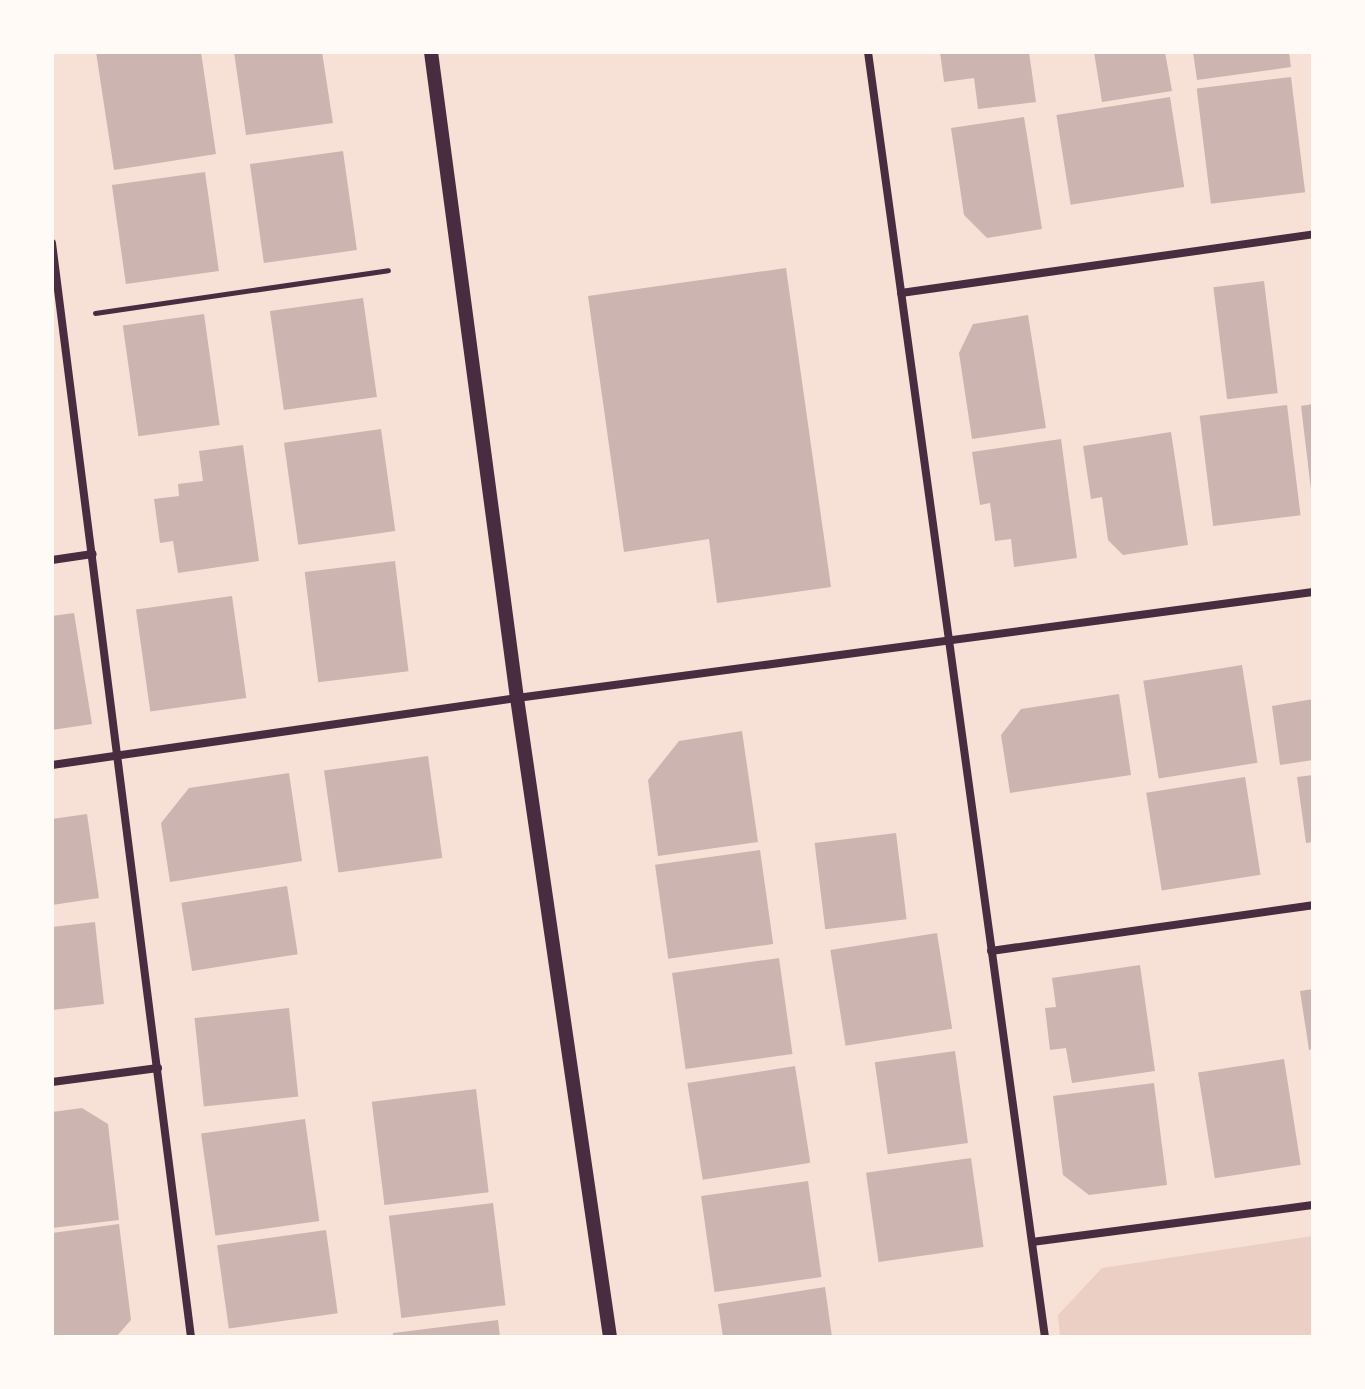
<!DOCTYPE html>
<style>
body{margin:0}
#map{position:relative;width:1365px;height:1389px;overflow:hidden;background:#f7e1d7;font-family:Overpass,sans-serif}
div>[style]{position:absolute}
.green>*{inset:0;background:#ebcfc5}
.building>*{inset:0;background:#ccb4b1;transform-origin:0 0}
.path>*{height:5px;margin:-2.5px;padding:0 2.5px;transform-origin:2.5px;border-radius:2.5px;background:#4a2c40}
.minor>*{height:8px;margin:-4px;padding:0 4px;transform-origin:4px;border-radius:4px;background:#4a2c40}
.tertiary>*{height:14px;margin:-7px;padding:0 7px;transform-origin:7px;border-radius:7px;background:#4a2c40}
span{translate:-50% -50%;white-space:nowrap;text-align:center;line-height:1.15;-webkit-text-stroke:8px #fffaf5;paint-order:stroke}
.frame{position:absolute;inset:0;border:54px solid #fffaf5;pointer-events:none}
</style>
<div id="map">
<div class="green">
<div style="clip-path:polygon(1313px 1236px,1313px 1337px,1060px 1337px,1058px 1315px,1102px 1268px)"></div>
</div>
<div class="building">
<div style="clip-path:polygon(96px 52px,201px 52px,216px 154px,114px 170px)"></div>
<div style="clip-path:polygon(234px 52px,322px 52px,333px 123px,246px 135px)"></div>
<div style="clip-path:polygon(940px 52px,1029px 52px,1036px 102px,978px 109px,974px 78px,944px 82px)"></div>
<div style="clip-path:polygon(1094px 52px,1165px 52px,1172px 91px,1102px 102px)"></div>
<div style="clip-path:polygon(1193px 52px,1289px 52px,1291px 67px,1197px 80px)"></div>
<div style="left:1291px;top:77px;width:116px;height:95px;rotate:83deg"></div>
<div style="left:1170px;top:97px;width:91px;height:115px;rotate:81deg"></div>
<div style="clip-path:polygon(1024px 117px,1042px 229px,987px 238px,964px 215px,951px 128px)"></div>
<div style="left:343px;top:151px;width:100px;height:94px;rotate:82deg"></div>
<div style="left:205px;top:172px;width:100px;height:94px;rotate:82deg"></div>
<div style="clip-path:polygon(786px 268px,831px 587px,717px 603px,709px 539px,624px 552px,588px 296px)"></div>
<div style="left:1264px;top:281px;width:113px;height:51px;rotate:83deg"></div>
<div style="left:363px;top:298px;width:100px;height:94px;rotate:82deg"></div>
<div style="left:204px;top:314px;width:112px;height:82px;rotate:82deg"></div>
<div style="clip-path:polygon(1028px 315px,1046px 428px,972px 439px,959px 353px,973px 324px)"></div>
<div style="clip-path:polygon(1313px 404px,1313px 490px,1311px 490px,1301px 406px)"></div>
<div style="left:1287px;top:405px;width:111px;height:88px;rotate:83deg"></div>
<div style="left:381px;top:429px;width:103px;height:98px;rotate:82deg"></div>
<div style="clip-path:polygon(1171px 432px,1188px 545px,1123px 555px,1108px 540px,1102px 497px,1091px 499px,1083px 446px)"></div>
<div style="clip-path:polygon(1061px 439px,1077px 558px,1014px 567px,1011px 539px,995px 541px,990px 503px,980px 505px,972px 452px)"></div>
<div style="clip-path:polygon(243px 445px,259px 561px,178px 573px,173px 541px,160px 543px,154px 499px,179px 496px,178px 484px,203px 481px,199px 451px)"></div>
<div style="left:395px;top:561px;width:111px;height:91px;rotate:83deg"></div>
<div style="left:232px;top:596px;width:103px;height:97px;rotate:82deg"></div>
<div style="clip-path:polygon(74px 613px,92px 724px,52px 730px,52px 616px)"></div>
<div style="left:1242px;top:665px;width:99px;height:100px;rotate:81deg"></div>
<div style="clip-path:polygon(1119px 694px,1131px 775px,1010px 793px,1001px 735px,1021px 709px)"></div>
<div style="clip-path:polygon(1313px 699px,1313px 760px,1280px 765px,1272px 706px)"></div>
<div style="clip-path:polygon(742px 731px,758px 842px,658px 856px,648px 780px,679px 741px)"></div>
<div style="left:428px;top:756px;width:103px;height:105px;rotate:82deg"></div>
<div style="clip-path:polygon(289px 773px,302px 861px,170px 882px,161px 823px,189px 788px)"></div>
<div style="clip-path:polygon(1313px 775px,1313px 842px,1306px 843px,1297px 777px)"></div>
<div style="left:1245px;top:777px;width:99px;height:100px;rotate:81deg"></div>
<div style="clip-path:polygon(87px 814px,99px 898px,52px 905px,52px 819px)"></div>
<div style="left:896px;top:833px;width:87px;height:82px;rotate:83deg"></div>
<div style="left:760px;top:850px;width:95px;height:106px;rotate:82deg"></div>
<div style="left:287px;top:886px;width:69px;height:107px;rotate:81deg"></div>
<div style="clip-path:polygon(95px 922px,104px 1004px,52px 1010px,52px 927px)"></div>
<div style="left:937px;top:933px;width:97px;height:108px;rotate:81deg"></div>
<div style="left:779px;top:958px;width:97px;height:108px;rotate:82deg"></div>
<div style="clip-path:polygon(1140px 965px,1155px 1071px,1072px 1083px,1066px 1048px,1050px 1050px,1045px 1008px,1056px 1007px,1052px 978px)"></div>
<div style="clip-path:polygon(1313px 989px,1313px 1049px,1309px 1050px,1300px 991px)"></div>
<div style="left:289px;top:1008px;width:89px;height:95px;rotate:84deg"></div>
<div style="left:955px;top:1051px;width:93px;height:81px;rotate:82deg"></div>
<div style="left:1284px;top:1059px;width:107px;height:87px;rotate:81deg"></div>
<div style="left:795px;top:1066px;width:98px;height:109px;rotate:81deg"></div>
<div style="clip-path:polygon(1154px 1083px,1167px 1185px,1089px 1195px,1063px 1175px,1053px 1096px)"></div>
<div style="left:476px;top:1089px;width:104px;height:105px;rotate:83deg"></div>
<div style="clip-path:polygon(82px 1108px,108px 1124px,119px 1220px,52px 1228px,52px 1112px)"></div>
<div style="left:305px;top:1119px;width:103px;height:105px;rotate:82deg"></div>
<div style="left:971px;top:1158px;width:90px;height:106px;rotate:82deg"></div>
<div style="left:808px;top:1181px;width:97px;height:108px;rotate:82deg"></div>
<div style="left:493px;top:1203px;width:103px;height:105px;rotate:83deg"></div>
<div style="clip-path:polygon(119px 1224px,131px 1320px,116px 1337px,52px 1337px,52px 1233px)"></div>
<div style="left:326px;top:1230px;width:84px;height:110px;rotate:82deg"></div>
<div style="clip-path:polygon(825px 1287px,832px 1337px,723px 1337px,718px 1304px)"></div>
<div style="clip-path:polygon(498px 1320px,500px 1337px,393px 1337px,393px 1333px)"></div>
</div>
<div class="path">
<div style="left:95px;top:313px;width:296px;rotate:-8.3deg"></div>
</div>
<div class="minor">
<div style="left:868px;top:52px;width:1297px;rotate:82.16deg"></div>
<div style="left:52px;top:243px;width:1103px;rotate:82.76deg"></div>
<div style="left:901px;top:293px;width:416px;rotate:-8.1deg"></div>
<div style="left:52px;top:560px;width:41px;rotate:-8.3deg"></div>
<div style="left:52px;top:765px;width:470px;rotate:-8.2deg"></div>
<div style="left:517px;top:698px;width:803px;rotate:-7.59deg"></div>
<div style="left:991px;top:951px;width:325px;rotate:-8.1deg"></div>
<div style="left:52px;top:1082px;width:107px;rotate:-7.5deg"></div>
<div style="left:1032px;top:1242px;width:283px;rotate:-7.5deg"></div>
</div>
<div class="tertiary">
<div style="left:431px;top:52px;width:652px;rotate:82.42deg"></div>
<div style="left:517px;top:698px;width:646px;rotate:81.72deg"></div>
</div>
<div class="frame"></div>
</div>
